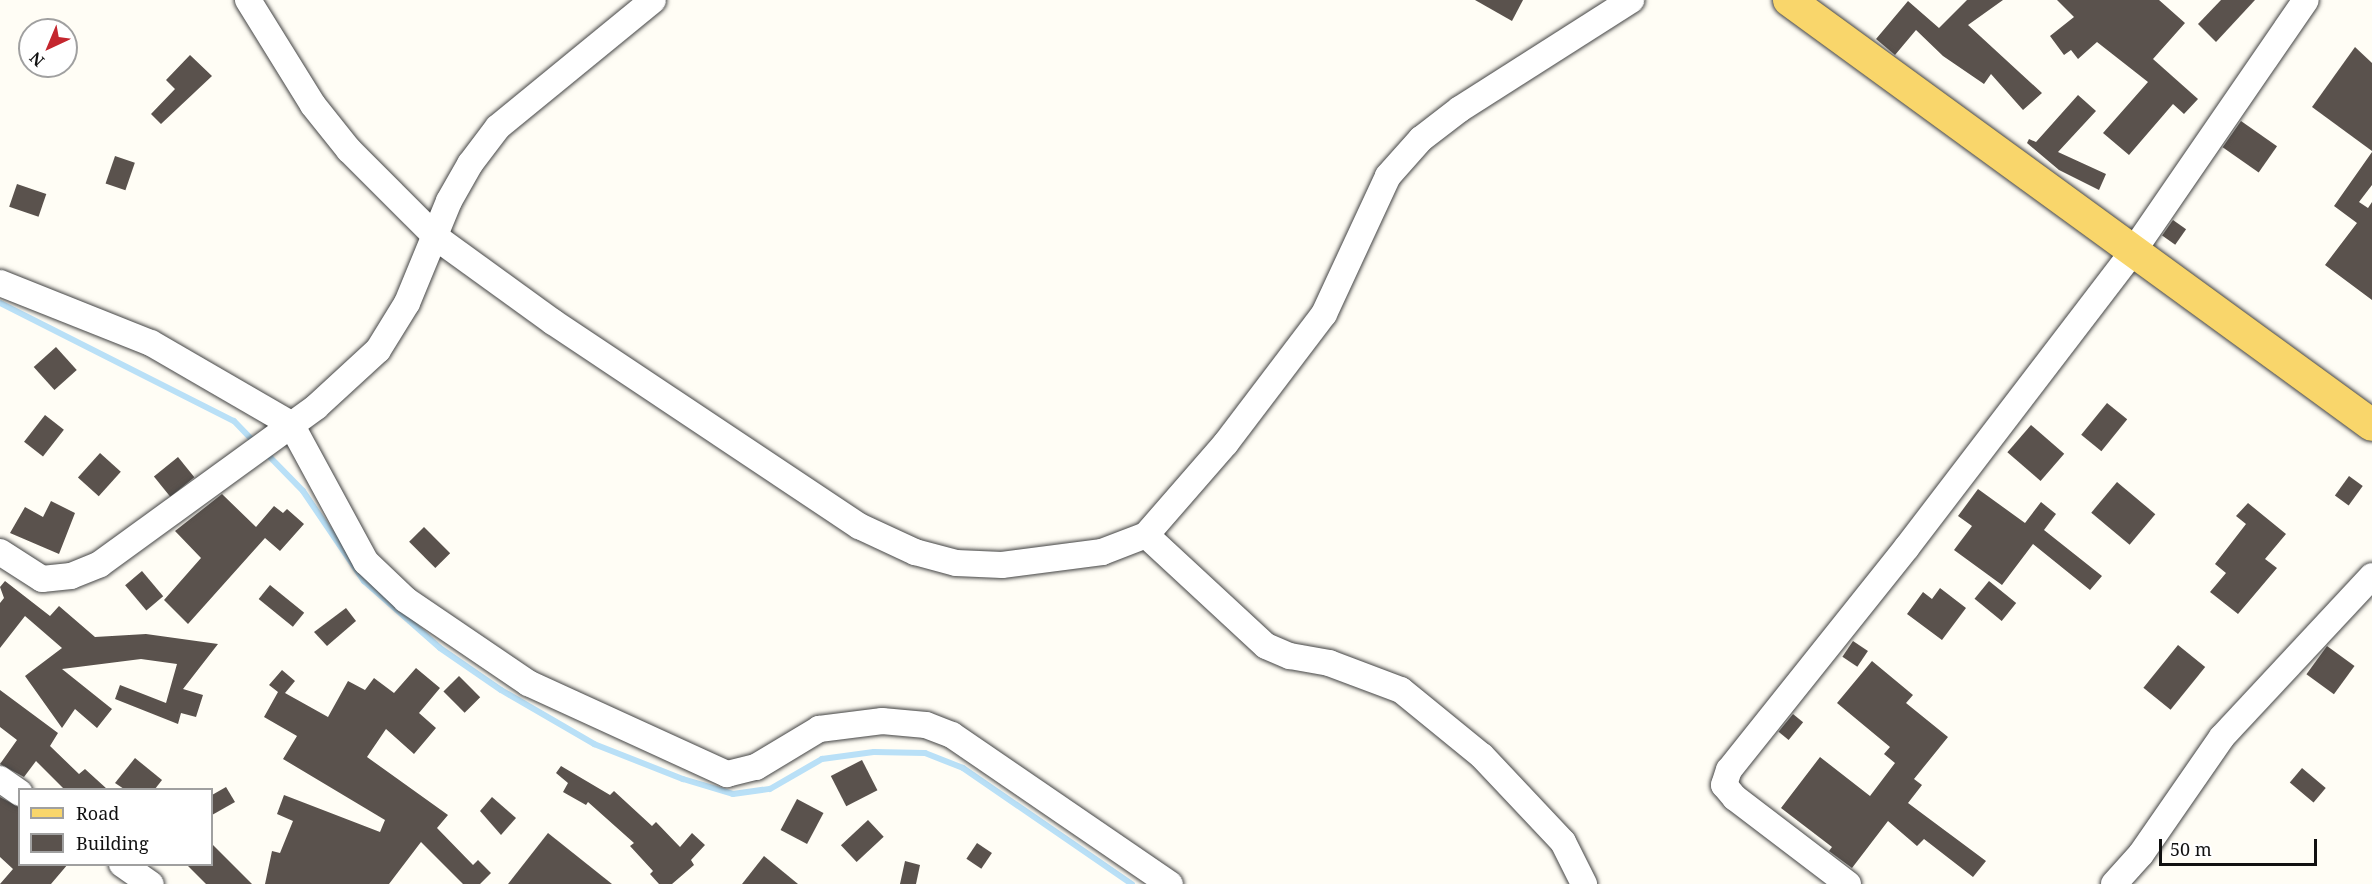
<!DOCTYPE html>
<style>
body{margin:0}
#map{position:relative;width:2372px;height:884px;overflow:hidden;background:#fffdf5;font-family:"Noto Serif",serif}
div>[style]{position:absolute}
.stream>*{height:6px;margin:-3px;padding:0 3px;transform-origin:3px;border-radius:3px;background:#b9e0f7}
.building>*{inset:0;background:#5a524d;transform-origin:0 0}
.roads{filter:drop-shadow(0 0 2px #444) drop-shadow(0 0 2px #444)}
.minor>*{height:26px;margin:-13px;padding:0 13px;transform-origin:13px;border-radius:13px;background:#fff}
.major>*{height:32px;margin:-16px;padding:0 16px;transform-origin:16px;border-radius:16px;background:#f9d66b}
span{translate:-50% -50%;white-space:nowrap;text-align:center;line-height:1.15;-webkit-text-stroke:6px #fff;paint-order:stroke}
.legend{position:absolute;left:18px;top:788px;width:195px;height:78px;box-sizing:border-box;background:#fff;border:2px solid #a0a0a0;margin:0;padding:8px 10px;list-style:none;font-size:18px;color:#111}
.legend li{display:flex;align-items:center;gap:12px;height:30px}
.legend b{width:30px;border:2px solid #a0a0a0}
.north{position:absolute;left:18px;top:18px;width:60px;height:60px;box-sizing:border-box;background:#fff;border:2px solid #a0a0a0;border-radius:50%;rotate:224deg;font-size:16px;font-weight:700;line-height:24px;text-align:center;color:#111}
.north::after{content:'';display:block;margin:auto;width:21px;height:27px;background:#c4262e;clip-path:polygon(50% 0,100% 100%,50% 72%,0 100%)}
.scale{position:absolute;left:2159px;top:839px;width:158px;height:27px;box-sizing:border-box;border:3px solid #111;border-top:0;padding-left:8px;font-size:18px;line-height:21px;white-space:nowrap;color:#111;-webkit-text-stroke:4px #fff;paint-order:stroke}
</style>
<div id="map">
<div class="stream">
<div style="left:0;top:303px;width:262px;rotate:26.8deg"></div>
<div style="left:234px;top:421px;width:30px;rotate:46deg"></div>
<div style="left:265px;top:452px;width:54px;rotate:45.7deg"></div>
<div style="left:303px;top:491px;width:109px;rotate:55.9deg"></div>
<div style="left:364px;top:581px;width:101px;rotate:41.4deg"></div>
<div style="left:440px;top:648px;width:74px;rotate:34.5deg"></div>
<div style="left:501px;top:690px;width:108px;rotate:30.1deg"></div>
<div style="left:594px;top:744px;width:96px;rotate:21.5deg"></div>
<div style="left:683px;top:779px;width:52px;rotate:16.7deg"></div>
<div style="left:733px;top:794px;width:37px;rotate:-8deg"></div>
<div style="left:770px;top:789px;width:60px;rotate:-30deg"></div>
<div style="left:822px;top:759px;width:52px;rotate:-7.7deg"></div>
<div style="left:874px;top:752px;width:51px;rotate:1.1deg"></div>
<div style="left:925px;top:753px;width:41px;rotate:21.5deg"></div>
<div style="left:963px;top:768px;width:205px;rotate:34.5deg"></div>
</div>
<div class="building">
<div style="clip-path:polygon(1475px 0,1523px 0,1512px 21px)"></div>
<div style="clip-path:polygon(1967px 0,2003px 0,1968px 25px,2042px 93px,2023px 110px,1991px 74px,1984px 84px,1943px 56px,1916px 30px,1895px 55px,1876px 39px,1908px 1px,1939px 28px)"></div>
<div style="clip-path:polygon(2057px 0,2159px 0,2185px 23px,2153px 59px,2198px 99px,2184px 114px,2173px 104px,2129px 155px,2103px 133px,2148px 82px,2097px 42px,2078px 59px,2071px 50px,2064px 55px,2050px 36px,2074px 17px)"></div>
<div style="clip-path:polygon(2221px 0,2255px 0,2216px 42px,2198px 24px)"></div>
<div style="clip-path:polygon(2355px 47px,2372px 63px,2372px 151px,2312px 107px)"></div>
<div style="clip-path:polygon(190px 55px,212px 76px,161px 124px,151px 114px,175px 89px,166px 80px)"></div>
<div style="clip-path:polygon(2078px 95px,2096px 111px,2058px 152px,2106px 174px,2099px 190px,2059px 170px,2027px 143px,2029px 139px,2036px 142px)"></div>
<div style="left:2241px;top:121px;width:44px;height:32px;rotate:35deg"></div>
<div style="clip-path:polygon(2372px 152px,2372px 185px,2359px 202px,2368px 208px,2372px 202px,2372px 300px,2325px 265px,2357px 223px,2334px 206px)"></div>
<div style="left:115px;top:156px;width:21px;height:29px;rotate:19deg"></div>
<div style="left:17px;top:184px;width:31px;height:24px;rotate:19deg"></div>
<div style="left:2173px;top:220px;width:16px;height:19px;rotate:35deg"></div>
<div style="left:56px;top:347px;width:31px;height:30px;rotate:48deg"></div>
<div style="left:2107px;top:403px;width:26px;height:41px;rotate:39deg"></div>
<div style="left:45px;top:415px;width:24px;height:34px;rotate:38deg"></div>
<div style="left:2031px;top:425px;width:44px;height:36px;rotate:41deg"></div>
<div style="left:100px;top:453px;width:28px;height:33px;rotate:42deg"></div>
<div style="left:178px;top:457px;width:26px;height:31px;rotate:51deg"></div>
<div style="left:2349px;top:476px;width:17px;height:24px;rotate:36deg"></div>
<div style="left:2117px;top:482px;width:50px;height:40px;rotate:40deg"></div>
<div style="clip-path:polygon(1978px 489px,2025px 523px,2041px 502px,2056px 514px,2044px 530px,2102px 576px,2090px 590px,2033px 544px,2002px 585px,1954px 550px,1972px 526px,1958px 516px)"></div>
<div style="clip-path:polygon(222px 494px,256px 527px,274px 506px,283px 513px,287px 509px,304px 524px,280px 551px,265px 538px,188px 624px,164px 600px,201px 558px,175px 531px)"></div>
<div style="clip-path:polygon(51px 501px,75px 513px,59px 554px,10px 533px,25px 507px,43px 517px)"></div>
<div style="clip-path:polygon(2248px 503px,2286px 534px,2265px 559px,2277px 568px,2238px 614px,2210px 592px,2226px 573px,2215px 564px,2246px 524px,2236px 516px)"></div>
<div style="left:424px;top:527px;width:37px;height:21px;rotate:45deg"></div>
<div style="left:142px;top:571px;width:33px;height:22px;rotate:50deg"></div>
<div style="clip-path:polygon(5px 581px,50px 616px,59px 606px,95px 637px,146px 634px,218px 644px,183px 689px,203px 695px,196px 717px,181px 713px,178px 724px,115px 699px,120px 685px,166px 703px,177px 664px,141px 659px,62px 669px,112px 709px,97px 728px,75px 709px,62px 728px,25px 676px,62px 648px,25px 616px,0 648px,0 603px,4px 598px,0 587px)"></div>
<div style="left:1989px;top:581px;width:35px;height:23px;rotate:39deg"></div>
<div style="left:270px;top:585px;width:44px;height:18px;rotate:39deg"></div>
<div style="clip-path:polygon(1940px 588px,1966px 608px,1942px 640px,1907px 614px,1923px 592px,1932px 599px)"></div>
<div style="clip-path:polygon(346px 608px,356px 621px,327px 646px,314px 632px)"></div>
<div style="left:1853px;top:641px;width:18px;height:19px;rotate:34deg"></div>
<div style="left:2178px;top:645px;width:35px;height:55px;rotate:39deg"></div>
<div style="left:2327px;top:646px;width:34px;height:35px;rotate:36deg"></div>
<div style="clip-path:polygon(1872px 661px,1913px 695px,1906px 703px,1948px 737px,1914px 779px,1922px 785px,1908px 803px,1986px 861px,1973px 877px,1924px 839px,1917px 846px,1888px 821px,1852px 868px,1829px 851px,1832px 847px,1781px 808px,1820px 757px,1870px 796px,1895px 763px,1884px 754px,1890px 747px,1837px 703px)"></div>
<div style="clip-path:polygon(416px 668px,440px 688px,419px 713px,436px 728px,414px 754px,386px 729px,367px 757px,448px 815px,437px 828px,473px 865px,478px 860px,491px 873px,480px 884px,463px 884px,421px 842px,389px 884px,265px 884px,272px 851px,280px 853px,293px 821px,277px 814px,284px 795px,380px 832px,385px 820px,283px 759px,297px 736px,264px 717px,278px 692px,269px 685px,282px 670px,295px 681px,285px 693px,328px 717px,348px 681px,365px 690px,374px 678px,394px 693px)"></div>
<div style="left:459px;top:676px;width:30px;height:22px;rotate:45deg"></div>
<div style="clip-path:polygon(0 690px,58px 733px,50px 746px,79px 774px,85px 769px,107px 789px,64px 789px,36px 761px,24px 777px,0 764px,17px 740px,0 727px)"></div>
<div style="left:1793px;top:714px;width:13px;height:23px;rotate:39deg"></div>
<div style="clip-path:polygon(135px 758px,162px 780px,155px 789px,124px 789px,115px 783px)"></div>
<div style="left:862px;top:760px;width:34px;height:35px;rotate:63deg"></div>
<div style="clip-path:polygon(561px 766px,610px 795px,614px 791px,652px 826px,656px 822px,680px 847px,692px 833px,705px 845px,691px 860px,694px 865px,672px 884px,659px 884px,650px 874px,653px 871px,630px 846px,634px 843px,588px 802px,586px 805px,563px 792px,568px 783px,556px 773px)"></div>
<div style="left:2302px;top:768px;width:31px;height:19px;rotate:40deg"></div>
<div style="clip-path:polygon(226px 787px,235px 802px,212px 815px,212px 795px)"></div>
<div style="clip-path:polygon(0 797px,20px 808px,20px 864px,68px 864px,51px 884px,0 884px,13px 869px,0 857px)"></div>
<div style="clip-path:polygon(492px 797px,516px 818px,501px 835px,480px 811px)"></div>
<div style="left:797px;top:799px;width:30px;height:35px;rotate:28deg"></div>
<div style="left:868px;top:820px;width:23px;height:37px;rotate:47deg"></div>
<div style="clip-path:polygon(548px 833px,612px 884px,508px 884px)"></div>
<div style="left:977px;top:843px;width:18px;height:19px;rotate:34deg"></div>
<div style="clip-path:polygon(212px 844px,252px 884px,206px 884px,186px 864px,212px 864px)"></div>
<div style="clip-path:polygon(764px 856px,798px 884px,742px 884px)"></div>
<div style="clip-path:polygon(905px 861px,920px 865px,916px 884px,900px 884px)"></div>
</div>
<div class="roads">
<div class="minor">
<div style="left:248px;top:0;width:123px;rotate:58.2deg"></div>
<div style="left:313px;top:105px;width:58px;rotate:51.3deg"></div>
<div style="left:349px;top:150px;width:124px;rotate:45deg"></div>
<div style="left:437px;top:238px;width:143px;rotate:35.9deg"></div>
<div style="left:553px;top:322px;width:368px;rotate:33.7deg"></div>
<div style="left:859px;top:526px;width:62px;rotate:24.9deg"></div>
<div style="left:915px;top:552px;width:42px;rotate:15deg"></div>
<div style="left:956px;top:563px;width:46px;rotate:2.5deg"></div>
<div style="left:1002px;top:565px;width:101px;rotate:-7.4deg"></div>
<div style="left:1102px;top:552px;width:47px;rotate:-21.1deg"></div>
<div style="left:1146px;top:535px;width:122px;rotate:-49deg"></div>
<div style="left:1226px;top:443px;width:162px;rotate:-52.8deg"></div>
<div style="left:1324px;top:314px;width:152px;rotate:-65.1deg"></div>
<div style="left:1388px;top:176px;width:50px;rotate:-48.3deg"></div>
<div style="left:1421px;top:139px;width:49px;rotate:-37.6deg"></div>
<div style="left:1460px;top:109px;width:203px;rotate:-32.5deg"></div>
<div style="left:0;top:283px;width:162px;rotate:21.7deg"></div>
<div style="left:151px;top:343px;width:162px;rotate:30.1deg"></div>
<div style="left:291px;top:424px;width:157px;rotate:61.5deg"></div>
<div style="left:366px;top:562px;width:55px;rotate:43.5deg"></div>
<div style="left:406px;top:600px;width:148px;rotate:34.2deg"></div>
<div style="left:528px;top:683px;width:219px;rotate:24.6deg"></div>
<div style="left:727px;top:774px;width:30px;rotate:-14deg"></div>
<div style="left:756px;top:767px;width:74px;rotate:-31.1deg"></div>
<div style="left:819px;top:729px;width:64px;rotate:-7.2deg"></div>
<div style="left:882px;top:721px;width:44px;rotate:5.2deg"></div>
<div style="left:926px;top:725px;width:28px;rotate:21deg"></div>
<div style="left:952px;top:735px;width:264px;rotate:34.4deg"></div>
<div style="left:1146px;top:535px;width:163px;rotate:42.8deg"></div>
<div style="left:1266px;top:646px;width:26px;rotate:23deg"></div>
<div style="left:1290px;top:656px;width:40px;rotate:10deg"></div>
<div style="left:1329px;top:663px;width:77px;rotate:20.6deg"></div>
<div style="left:1401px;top:690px;width:104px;rotate:39.2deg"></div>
<div style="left:1482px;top:756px;width:118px;rotate:46.7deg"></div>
<div style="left:1563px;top:842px;width:47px;rotate:63.4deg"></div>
<div style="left:0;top:552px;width:50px;rotate:32.7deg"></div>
<div style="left:42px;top:579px;width:29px;rotate:-6deg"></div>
<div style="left:71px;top:576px;width:31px;rotate:-22deg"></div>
<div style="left:100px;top:564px;width:267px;rotate:-36deg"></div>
<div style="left:316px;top:407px;width:84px;rotate:-42.6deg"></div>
<div style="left:378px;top:350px;width:55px;rotate:-58.3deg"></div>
<div style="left:407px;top:303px;width:110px;rotate:-67.6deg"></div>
<div style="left:449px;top:201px;width:43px;rotate:-60.4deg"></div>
<div style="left:470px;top:164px;width:46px;rotate:-52.9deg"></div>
<div style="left:498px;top:127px;width:200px;rotate:-39.3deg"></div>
<div style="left:0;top:779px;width:24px;rotate:35deg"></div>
<div style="left:122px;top:864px;width:35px;rotate:35deg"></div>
<div style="left:1848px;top:884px;width:142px;rotate:-142.7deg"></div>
<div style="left:1735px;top:798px;width:17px;rotate:-130deg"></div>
<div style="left:1724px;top:785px;width:16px;rotate:-72deg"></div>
<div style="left:1729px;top:770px;width:285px;rotate:-51.4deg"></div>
<div style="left:1907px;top:547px;width:374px;rotate:-52.6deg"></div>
<div style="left:2134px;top:250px;width:303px;rotate:-55.5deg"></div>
<div style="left:2114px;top:884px;width:40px;rotate:-48deg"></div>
<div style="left:2141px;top:854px;width:142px;rotate:-55.3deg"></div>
<div style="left:2222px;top:737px;width:220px;rotate:-47deg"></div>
</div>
<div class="major">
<div style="left:1789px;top:0;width:721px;rotate:36.09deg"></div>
</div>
</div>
<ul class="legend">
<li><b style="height:8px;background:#f9d66b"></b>Road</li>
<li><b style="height:16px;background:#5a524d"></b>Building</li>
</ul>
<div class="north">N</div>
<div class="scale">50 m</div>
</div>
